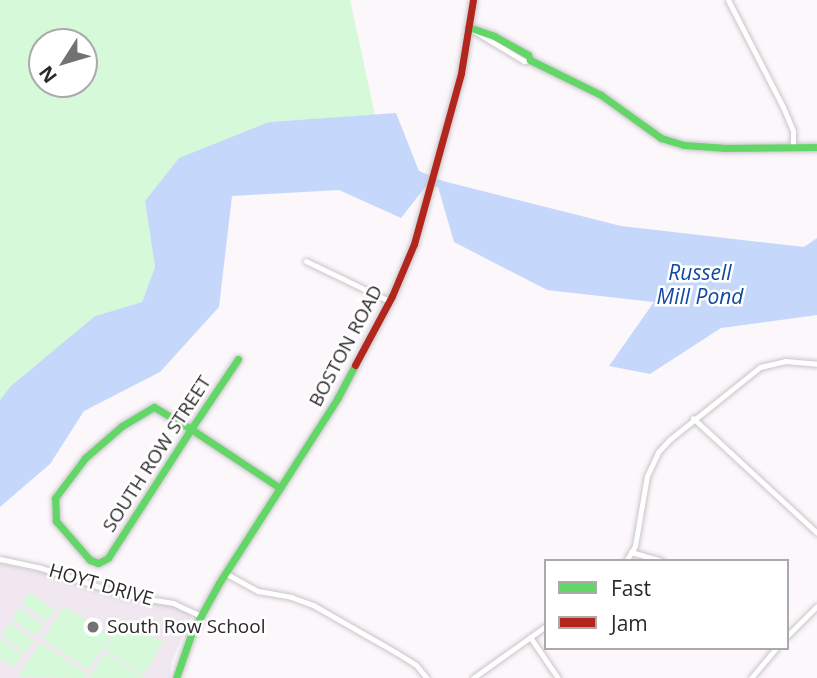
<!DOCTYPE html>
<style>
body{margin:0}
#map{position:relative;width:817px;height:678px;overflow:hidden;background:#fbf7fb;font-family:"Open Sans",sans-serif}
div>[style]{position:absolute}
.built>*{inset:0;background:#f0e7f0}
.green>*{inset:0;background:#d6f9d9;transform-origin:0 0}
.water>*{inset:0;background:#c5d8fb}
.roads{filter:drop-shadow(0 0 2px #c8c5c8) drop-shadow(0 0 2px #c8c5c8)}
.street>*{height:5px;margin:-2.5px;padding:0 2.5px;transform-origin:2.5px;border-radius:2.5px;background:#fefefe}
.fast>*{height:7px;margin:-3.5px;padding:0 3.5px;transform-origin:3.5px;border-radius:3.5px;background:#63d668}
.jam>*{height:7px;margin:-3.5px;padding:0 3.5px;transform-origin:3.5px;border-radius:3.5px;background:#b3261e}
.dots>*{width:19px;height:19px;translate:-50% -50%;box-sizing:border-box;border:4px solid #fff;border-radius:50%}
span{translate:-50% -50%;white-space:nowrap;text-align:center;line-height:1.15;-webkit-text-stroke:5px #fff;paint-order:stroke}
.street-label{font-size:19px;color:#2c292c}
.poi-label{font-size:19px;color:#2c292c}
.left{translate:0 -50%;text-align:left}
.water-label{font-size:21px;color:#1149a1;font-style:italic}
.legend{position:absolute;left:544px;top:559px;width:245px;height:91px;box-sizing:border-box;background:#fff;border:2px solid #aba9ab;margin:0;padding:9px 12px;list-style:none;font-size:21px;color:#2c292c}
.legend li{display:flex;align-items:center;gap:14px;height:35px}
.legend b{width:35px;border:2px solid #aba9ab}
.north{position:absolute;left:28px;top:28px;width:70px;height:70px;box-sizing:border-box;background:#fff;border:2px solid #aba9ab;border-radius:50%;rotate:233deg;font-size:19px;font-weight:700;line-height:28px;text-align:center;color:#2c292c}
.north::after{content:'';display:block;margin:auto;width:24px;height:32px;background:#747174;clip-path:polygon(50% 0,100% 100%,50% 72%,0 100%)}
</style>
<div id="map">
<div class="built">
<div style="clip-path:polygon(0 563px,44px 573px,126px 598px,179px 607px,192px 615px,172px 661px,170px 678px,0 678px)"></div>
</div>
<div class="green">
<div style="clip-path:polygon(evenodd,0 0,350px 0,375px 115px,269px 122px,145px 201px,155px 267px,142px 302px,95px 316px,0 400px,0 0,42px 42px,84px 42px,84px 84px,42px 84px,42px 42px)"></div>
<div style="left:30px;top:592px;width:31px;height:14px;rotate:36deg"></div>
<div style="left:65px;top:606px;width:55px;height:40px;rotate:34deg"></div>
<div style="left:20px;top:608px;width:29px;height:14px;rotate:35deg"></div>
<div style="left:125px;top:618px;width:46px;height:38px;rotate:33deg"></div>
<div style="left:10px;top:623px;width:30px;height:15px;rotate:37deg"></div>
<div style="clip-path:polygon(0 639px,23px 655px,14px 667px,0 658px)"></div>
<div style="clip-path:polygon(40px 643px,88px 674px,85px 678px,18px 677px)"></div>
<div style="clip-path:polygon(105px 653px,145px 678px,89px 678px)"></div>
</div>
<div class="water">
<div style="clip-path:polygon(396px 113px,419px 171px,443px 181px,621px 226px,804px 247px,817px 238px,817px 315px,721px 328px,650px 374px,609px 366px,654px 302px,547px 290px,454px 242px,438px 187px,426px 186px,401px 218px,339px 190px,232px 196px,219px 307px,160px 372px,84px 411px,50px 464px,0 507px,0 400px,11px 386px,95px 316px,142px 302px,155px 267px,145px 201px,179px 158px,269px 122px)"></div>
</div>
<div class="roads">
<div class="street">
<div style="left:728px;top:0;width:120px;rotate:62.8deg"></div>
<div style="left:783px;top:107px;width:26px;rotate:67deg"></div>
<div style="left:793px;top:131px;width:17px;rotate:90deg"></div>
<div style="left:471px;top:29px;width:62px;rotate:31.1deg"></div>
<div style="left:524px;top:61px;width:6px;rotate:-9deg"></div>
<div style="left:306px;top:261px;width:92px;rotate:25.7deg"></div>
<div style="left:693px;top:418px;width:169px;rotate:42.8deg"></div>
<div style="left:631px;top:552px;width:32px;rotate:16deg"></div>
<div style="left:0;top:559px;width:39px;rotate:12deg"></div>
<div style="left:38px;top:567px;width:91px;rotate:17.8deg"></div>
<div style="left:125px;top:595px;width:49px;rotate:9.5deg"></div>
<div style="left:173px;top:603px;width:31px;rotate:25deg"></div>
<div style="left:626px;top:561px;width:17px;rotate:-59deg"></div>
<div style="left:635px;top:546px;width:71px;rotate:-80.3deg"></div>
<div style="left:647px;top:476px;width:26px;rotate:-65deg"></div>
<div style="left:658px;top:452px;width:16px;rotate:-47deg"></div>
<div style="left:669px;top:440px;width:117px;rotate:-38.7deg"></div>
<div style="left:760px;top:367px;width:26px;rotate:-13deg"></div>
<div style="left:785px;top:361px;width:32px;rotate:5deg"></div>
<div style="left:225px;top:573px;width:38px;rotate:29deg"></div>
<div style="left:258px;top:591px;width:34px;rotate:10deg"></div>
<div style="left:291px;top:597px;width:23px;rotate:20deg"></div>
<div style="left:313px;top:605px;width:97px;rotate:29.7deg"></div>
<div style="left:397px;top:653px;width:22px;rotate:32deg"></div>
<div style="left:416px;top:665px;width:17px;rotate:50deg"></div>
<div style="left:787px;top:636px;width:42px;rotate:-45deg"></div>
<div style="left:530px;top:637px;width:50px;rotate:55.7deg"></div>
<div style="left:473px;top:678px;width:90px;rotate:-35.5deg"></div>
<div style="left:751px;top:678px;width:39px;rotate:-50deg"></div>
</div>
<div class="fast">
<div style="left:468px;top:27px;width:28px;rotate:19deg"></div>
<div style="left:494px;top:36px;width:39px;rotate:29deg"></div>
<div style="left:528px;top:55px;width:5px;rotate:68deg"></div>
<div style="left:530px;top:60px;width:79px;rotate:26.2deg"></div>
<div style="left:601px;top:95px;width:74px;rotate:35.6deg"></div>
<div style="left:661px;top:138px;width:24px;rotate:17deg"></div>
<div style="left:684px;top:145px;width:39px;rotate:4deg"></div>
<div style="left:723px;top:148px;width:94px;rotate:-0.6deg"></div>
<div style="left:238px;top:359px;width:84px;rotate:123.9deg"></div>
<div style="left:191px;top:429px;width:153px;rotate:122.8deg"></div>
<div style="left:108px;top:558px;width:11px;rotate:153deg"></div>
<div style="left:98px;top:563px;width:9px;rotate:-159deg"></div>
<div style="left:90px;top:560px;width:52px;rotate:-131.1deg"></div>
<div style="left:56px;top:521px;width:23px;rotate:-92deg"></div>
<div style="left:55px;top:498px;width:50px;rotate:-53.1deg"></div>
<div style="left:85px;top:458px;width:49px;rotate:-40.9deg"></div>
<div style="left:122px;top:426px;width:37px;rotate:-31deg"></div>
<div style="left:154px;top:407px;width:43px;rotate:30.7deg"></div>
<div style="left:191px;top:429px;width:107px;rotate:33.5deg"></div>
<div style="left:176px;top:678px;width:49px;rotate:-70.8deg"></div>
<div style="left:192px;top:632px;width:56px;rotate:-61.1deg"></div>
<div style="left:219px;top:583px;width:219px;rotate:-57.3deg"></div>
<div style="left:337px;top:399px;width:38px;rotate:-62deg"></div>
</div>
<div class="jam">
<div style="left:355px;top:365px;width:78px;rotate:-61.8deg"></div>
<div style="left:392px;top:296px;width:56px;rotate:-67.1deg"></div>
<div style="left:414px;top:244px;width:177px;rotate:-74.6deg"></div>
<div style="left:461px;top:73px;width:74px;rotate:-80.7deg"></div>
</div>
</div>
<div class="dots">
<div style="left:93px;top:627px;background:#747174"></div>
</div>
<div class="street-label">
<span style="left:346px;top:346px;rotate:-62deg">BOSTON ROAD</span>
<span style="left:157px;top:454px;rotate:-57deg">SOUTH ROW STREET</span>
<span style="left:101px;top:585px;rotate:16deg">HOYT DRIVE</span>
</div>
<div class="poi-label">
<span class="left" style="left:107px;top:627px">South Row School</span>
</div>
<div class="water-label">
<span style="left:700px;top:284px">Russell<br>Mill Pond</span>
</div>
<ul class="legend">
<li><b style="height:9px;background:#63d668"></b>Fast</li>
<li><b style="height:9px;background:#b3261e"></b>Jam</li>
</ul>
<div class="north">N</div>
</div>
